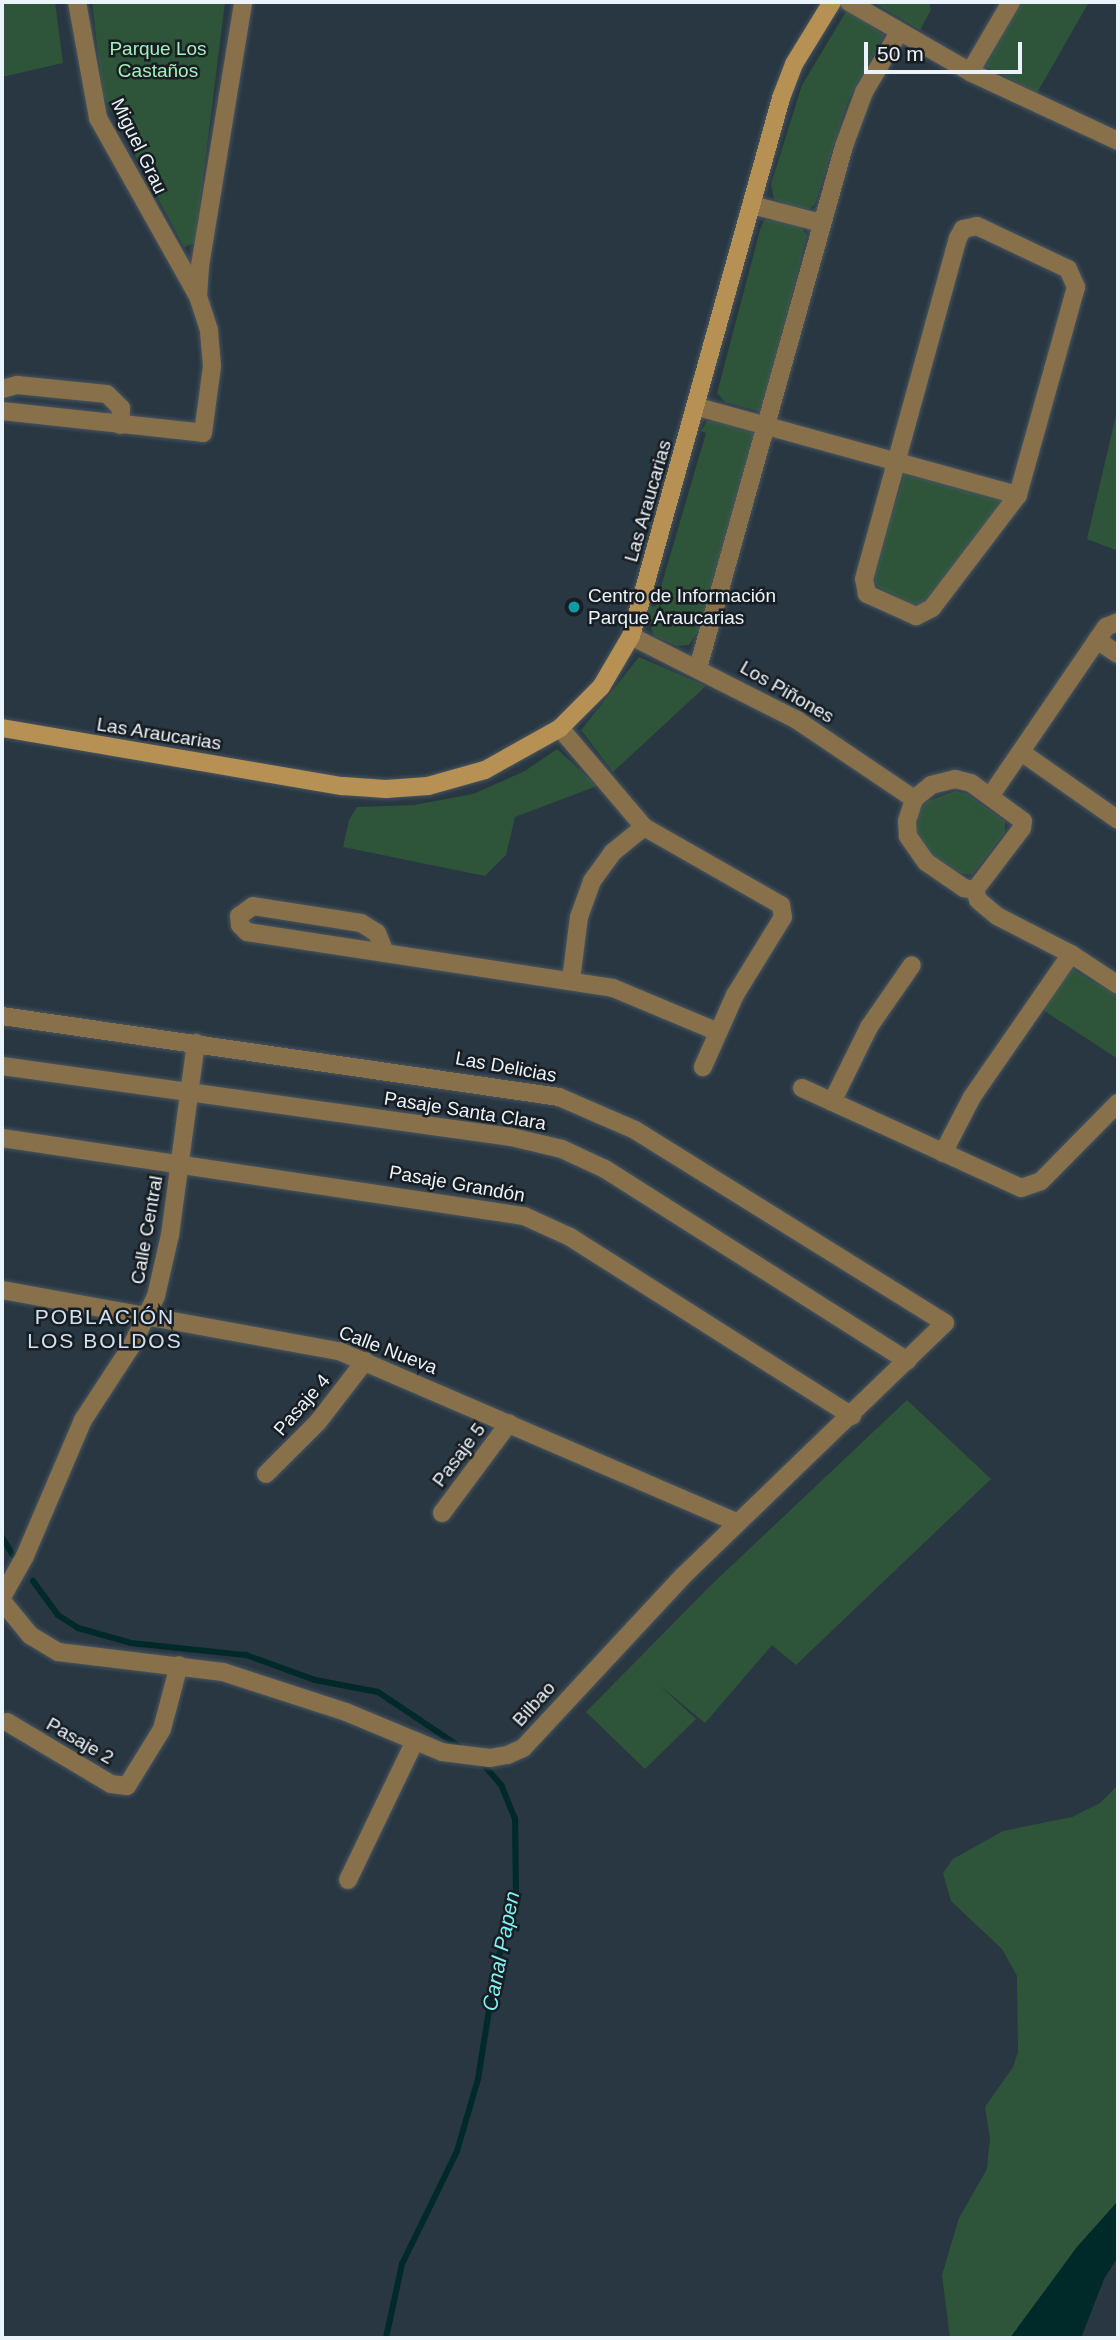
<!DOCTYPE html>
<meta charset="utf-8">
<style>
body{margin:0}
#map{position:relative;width:1120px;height:2340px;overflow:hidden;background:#283742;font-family:Helvetica,sans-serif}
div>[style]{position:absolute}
.green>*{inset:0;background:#2e5539}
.water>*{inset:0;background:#002929}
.stream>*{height:6px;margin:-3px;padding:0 3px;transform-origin:3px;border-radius:3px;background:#002929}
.roads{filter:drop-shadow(0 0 2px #475560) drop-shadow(0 0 2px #475560)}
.street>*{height:18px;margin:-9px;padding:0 9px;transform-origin:9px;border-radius:9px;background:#88704b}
.secondary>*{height:18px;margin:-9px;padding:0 9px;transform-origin:9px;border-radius:9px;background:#b79054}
.dots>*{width:19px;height:19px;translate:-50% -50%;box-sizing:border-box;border:4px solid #171d22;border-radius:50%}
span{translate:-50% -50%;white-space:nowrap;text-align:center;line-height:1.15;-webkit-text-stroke:5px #171d22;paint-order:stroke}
.park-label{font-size:19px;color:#a5efb9}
.street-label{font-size:19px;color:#ebf4fb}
.poi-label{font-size:19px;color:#ebf4fb}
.left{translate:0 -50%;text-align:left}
.neighbourhood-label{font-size:21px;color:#d0e2f0;letter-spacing:2px}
.water-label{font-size:21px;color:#81f2f3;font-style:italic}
.frame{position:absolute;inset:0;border:4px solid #ebf4fb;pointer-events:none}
.scale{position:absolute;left:864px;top:42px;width:158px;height:32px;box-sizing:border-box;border:4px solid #ebf4fb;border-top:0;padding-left:9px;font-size:21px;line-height:24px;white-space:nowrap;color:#ebf4fb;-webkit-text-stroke:5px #171d22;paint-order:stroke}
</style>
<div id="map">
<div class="green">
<div style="clip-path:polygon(2px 2px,55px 2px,63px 63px,2px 77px)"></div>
<div style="clip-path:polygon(92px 2px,225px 2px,195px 243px,184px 247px,103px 95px)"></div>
<div style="clip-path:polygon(873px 2px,929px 2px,931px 10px,920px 30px)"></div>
<div style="clip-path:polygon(1021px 2px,1089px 2px,1037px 93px,985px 66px)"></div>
<div style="clip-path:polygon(847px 10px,885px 35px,848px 101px,815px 204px,809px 209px,792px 207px,774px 199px,771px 184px,802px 85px)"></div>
<div style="clip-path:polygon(773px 220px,800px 226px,807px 235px,763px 409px,758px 411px,725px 402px,717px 393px,760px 230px,764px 220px)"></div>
<div style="clip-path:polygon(1118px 407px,1118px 551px,1087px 539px)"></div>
<div style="clip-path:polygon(715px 420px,750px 430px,755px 436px,699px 630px,689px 645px,677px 646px,654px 636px,646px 613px,647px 605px,655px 607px,706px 433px,701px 431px,707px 421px)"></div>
<div style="clip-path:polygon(904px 474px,1008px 500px,923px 604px,912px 605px,876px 586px,873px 575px)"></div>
<div style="clip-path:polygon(639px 657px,706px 686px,613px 772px,581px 730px)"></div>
<div style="clip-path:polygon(557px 749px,597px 786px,515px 817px,506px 855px,485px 876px,343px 847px,349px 820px,357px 807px,414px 805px,473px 794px,525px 771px)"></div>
<div style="clip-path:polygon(955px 791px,968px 794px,1005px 821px,1005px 833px,972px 875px,959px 873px,931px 855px,916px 832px,917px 816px,925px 802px)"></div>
<div style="clip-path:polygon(1071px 968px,1118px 996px,1118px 1059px,1043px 1010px)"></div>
<div style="clip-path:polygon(907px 1400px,991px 1479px,796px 1665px,772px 1645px,705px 1723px,658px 1684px,696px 1719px,645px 1769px,586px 1712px,708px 1588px)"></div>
<div style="clip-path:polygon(1118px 1785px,1118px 2201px,1077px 2247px,1010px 2338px,950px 2338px,942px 2275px,959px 2218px,987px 2169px,990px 2138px,985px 2107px,1013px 2067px,1018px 2052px,1017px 1976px,1002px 1949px,951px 1901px,943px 1873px,953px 1859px,1003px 1831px,1072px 1817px,1100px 1803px)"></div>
</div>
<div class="water">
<div style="clip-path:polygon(1118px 2201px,1118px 2257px,1104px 2279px,1081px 2338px,1010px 2338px,1077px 2247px)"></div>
</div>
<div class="stream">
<div style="left:2px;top:1537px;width:21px;rotate:59deg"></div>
<div style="left:33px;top:1581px;width:42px;rotate:53.7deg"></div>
<div style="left:58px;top:1615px;width:24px;rotate:33deg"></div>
<div style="left:78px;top:1628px;width:55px;rotate:15.8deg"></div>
<div style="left:131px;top:1643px;width:116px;rotate:6deg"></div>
<div style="left:246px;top:1655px;width:73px;rotate:19.9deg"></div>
<div style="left:315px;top:1680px;width:64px;rotate:10.8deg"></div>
<div style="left:378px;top:1692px;width:102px;rotate:33.8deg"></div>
<div style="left:386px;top:2338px;width:76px;rotate:-77.8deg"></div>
<div style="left:402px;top:2264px;width:126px;rotate:-64deg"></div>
<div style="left:457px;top:2151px;width:75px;rotate:-73.7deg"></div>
<div style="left:478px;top:2079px;width:114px;rotate:-80.9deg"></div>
<div style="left:496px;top:1966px;width:73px;rotate:-74.1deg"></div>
<div style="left:516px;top:1896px;width:77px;rotate:-90.7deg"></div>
<div style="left:515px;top:1819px;width:35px;rotate:-112deg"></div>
<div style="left:502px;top:1786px;width:33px;rotate:-131deg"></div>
</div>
<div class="roads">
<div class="street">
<div style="left:77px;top:2px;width:118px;rotate:79.7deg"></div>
<div style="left:98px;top:118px;width:204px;rotate:60.7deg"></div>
<div style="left:849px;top:2px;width:140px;rotate:30deg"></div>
<div style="left:970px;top:72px;width:163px;rotate:25deg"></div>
<div style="left:970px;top:72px;width:81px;rotate:-59.6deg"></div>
<div style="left:752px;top:205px;width:71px;rotate:14.6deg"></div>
<div style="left:977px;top:226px;width:101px;rotate:25.3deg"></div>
<div style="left:1068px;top:269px;width:20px;rotate:66deg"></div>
<div style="left:1076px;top:287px;width:216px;rotate:105.6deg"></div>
<div style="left:1018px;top:495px;width:142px;rotate:127.3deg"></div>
<div style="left:932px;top:608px;width:18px;rotate:153deg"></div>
<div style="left:916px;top:616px;width:54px;rotate:-155.8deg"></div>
<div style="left:867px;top:594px;width:15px;rotate:-101deg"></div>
<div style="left:864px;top:579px;width:354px;rotate:-74.6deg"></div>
<div style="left:958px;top:238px;width:10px;rotate:-61deg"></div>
<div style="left:963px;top:229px;width:14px;rotate:-12deg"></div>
<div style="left:2px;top:389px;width:16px;rotate:-15deg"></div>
<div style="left:17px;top:385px;width:90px;rotate:5.7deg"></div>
<div style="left:107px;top:394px;width:20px;rotate:45deg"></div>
<div style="left:121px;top:408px;width:17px;rotate:93deg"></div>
<div style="left:698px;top:407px;width:332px;rotate:15.4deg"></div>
<div style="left:2px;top:411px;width:202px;rotate:6.2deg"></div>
<div style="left:203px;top:433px;width:68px;rotate:-82.3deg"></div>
<div style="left:212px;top:366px;width:36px;rotate:-95deg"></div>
<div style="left:209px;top:330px;width:36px;rotate:-108deg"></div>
<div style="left:198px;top:296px;width:30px;rotate:-86deg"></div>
<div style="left:200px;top:266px;width:267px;rotate:-80.7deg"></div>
<div style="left:631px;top:636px;width:186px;rotate:26.8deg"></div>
<div style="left:797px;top:720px;width:141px;rotate:34deg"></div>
<div style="left:1097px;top:640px;width:25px;rotate:34deg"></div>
<div style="left:698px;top:668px;width:542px;rotate:-74.37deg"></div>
<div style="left:844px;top:146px;width:58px;rotate:-69.7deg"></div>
<div style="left:864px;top:92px;width:69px;rotate:-59.7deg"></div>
<div style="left:560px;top:728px;width:130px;rotate:49.7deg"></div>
<div style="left:644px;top:827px;width:158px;rotate:29.7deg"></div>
<div style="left:781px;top:905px;width:12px;rotate:81deg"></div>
<div style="left:783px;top:917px;width:92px;rotate:121.6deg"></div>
<div style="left:735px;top:995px;width:79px;rotate:114deg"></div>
<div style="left:1021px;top:752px;width:118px;rotate:35deg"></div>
<div style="left:955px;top:779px;width:16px;rotate:14deg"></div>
<div style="left:971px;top:783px;width:64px;rotate:36.2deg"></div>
<div style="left:1023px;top:821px;width:7px;rotate:98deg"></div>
<div style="left:1022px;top:828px;width:78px;rotate:127.2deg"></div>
<div style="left:975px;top:890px;width:11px;rotate:-170deg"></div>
<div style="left:964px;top:888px;width:46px;rotate:-145.6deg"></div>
<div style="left:926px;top:862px;width:32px;rotate:-125deg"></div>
<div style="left:908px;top:836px;width:15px;rotate:-94deg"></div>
<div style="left:907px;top:821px;width:23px;rotate:-72deg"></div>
<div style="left:914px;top:799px;width:22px;rotate:-39deg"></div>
<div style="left:931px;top:785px;width:25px;rotate:-14deg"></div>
<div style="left:991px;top:795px;width:204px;rotate:-55.6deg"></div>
<div style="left:1106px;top:627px;width:13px;rotate:-23deg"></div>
<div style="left:975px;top:890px;width:10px;rotate:73deg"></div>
<div style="left:978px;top:900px;width:25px;rotate:40deg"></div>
<div style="left:997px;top:916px;width:83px;rotate:27.2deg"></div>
<div style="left:1071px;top:954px;width:56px;rotate:33.4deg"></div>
<div style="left:384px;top:950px;width:18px;rotate:-112deg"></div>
<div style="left:377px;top:933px;width:19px;rotate:-148deg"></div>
<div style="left:361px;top:923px;width:109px;rotate:-171.1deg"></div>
<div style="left:253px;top:906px;width:17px;rotate:144deg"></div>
<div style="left:239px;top:916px;width:9px;rotate:84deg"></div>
<div style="left:240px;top:925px;width:10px;rotate:45deg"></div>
<div style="left:247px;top:932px;width:370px;rotate:8.7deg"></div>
<div style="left:613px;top:988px;width:114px;rotate:22.7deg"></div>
<div style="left:571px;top:980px;width:64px;rotate:-82.8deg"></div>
<div style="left:579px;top:917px;width:38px;rotate:-70deg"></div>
<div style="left:592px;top:881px;width:36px;rotate:-54deg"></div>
<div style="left:613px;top:852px;width:40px;rotate:-39deg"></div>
<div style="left:2px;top:1016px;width:563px;rotate:8.27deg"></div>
<div style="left:559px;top:1097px;width:83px;rotate:23.5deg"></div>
<div style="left:635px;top:1130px;width:365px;rotate:31.9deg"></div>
<div style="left:945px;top:1323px;width:364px;rotate:136deg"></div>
<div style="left:683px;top:1576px;width:235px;rotate:132.9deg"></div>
<div style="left:523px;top:1748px;width:17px;rotate:156deg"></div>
<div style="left:507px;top:1755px;width:17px;rotate:170deg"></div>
<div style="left:490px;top:1758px;width:48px;rotate:-172.9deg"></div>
<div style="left:442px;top:1752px;width:104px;rotate:-157.4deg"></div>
<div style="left:346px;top:1712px;width:129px;rotate:-162deg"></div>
<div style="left:223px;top:1672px;width:166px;rotate:-173.1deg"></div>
<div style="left:58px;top:1652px;width:33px;rotate:-149deg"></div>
<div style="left:30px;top:1635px;width:44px;rotate:-129.5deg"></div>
<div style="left:2px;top:1066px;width:514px;rotate:7.94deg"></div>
<div style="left:511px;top:1137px;width:52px;rotate:13.2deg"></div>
<div style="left:562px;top:1149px;width:47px;rotate:24.9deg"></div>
<div style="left:605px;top:1169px;width:358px;rotate:32.4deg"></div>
<div style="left:802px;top:1088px;width:241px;rotate:24.5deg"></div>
<div style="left:1021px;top:1188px;width:21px;rotate:-19deg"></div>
<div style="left:1041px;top:1181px;width:110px;rotate:-45.4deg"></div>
<div style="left:832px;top:1102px;width:84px;rotate:-63.7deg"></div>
<div style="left:869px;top:1027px;width:75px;rotate:-55.3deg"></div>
<div style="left:2px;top:1138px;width:528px;rotate:8.5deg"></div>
<div style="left:524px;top:1216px;width:51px;rotate:24.5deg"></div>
<div style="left:570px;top:1237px;width:334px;rotate:32.4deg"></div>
<div style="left:943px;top:1153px;width:63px;rotate:-62.6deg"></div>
<div style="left:972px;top:1097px;width:174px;rotate:-55.3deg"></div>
<div style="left:2px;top:1290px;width:342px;rotate:10.3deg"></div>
<div style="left:339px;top:1351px;width:433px;rotate:23.3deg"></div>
<div style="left:266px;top:1474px;width:74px;rotate:-45deg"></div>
<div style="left:318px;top:1422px;width:77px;rotate:-52.4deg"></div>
<div style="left:442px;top:1513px;width:112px;rotate:-53.3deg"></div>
<div style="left:2px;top:1597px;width:47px;rotate:-60.7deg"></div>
<div style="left:25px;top:1556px;width:148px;rotate:-66.9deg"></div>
<div style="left:83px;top:1420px;width:90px;rotate:-56.8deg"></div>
<div style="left:132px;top:1345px;width:55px;rotate:-63.9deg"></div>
<div style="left:156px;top:1296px;width:63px;rotate:-77.1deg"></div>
<div style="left:170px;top:1235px;width:194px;rotate:-82.3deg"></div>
<div style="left:7px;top:1722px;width:121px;rotate:30.8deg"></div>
<div style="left:111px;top:1784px;width:16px;rotate:7deg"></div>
<div style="left:127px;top:1786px;width:67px;rotate:-58.4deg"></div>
<div style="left:162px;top:1729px;width:66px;rotate:-75.1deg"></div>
<div style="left:348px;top:1880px;width:154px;rotate:-64.3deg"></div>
</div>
<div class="secondary">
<div style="left:2px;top:728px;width:346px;rotate:9.7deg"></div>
<div style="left:343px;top:786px;width:43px;rotate:4deg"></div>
<div style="left:386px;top:789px;width:42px;rotate:-4.1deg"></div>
<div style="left:428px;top:786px;width:59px;rotate:-15.7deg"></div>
<div style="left:485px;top:770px;width:86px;rotate:-29.2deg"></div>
<div style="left:560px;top:728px;width:58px;rotate:-45deg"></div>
<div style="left:601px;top:687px;width:59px;rotate:-59.5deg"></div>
<div style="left:631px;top:636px;width:559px;rotate:-74.42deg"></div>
<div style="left:781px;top:98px;width:36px;rotate:-69deg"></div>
<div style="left:794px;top:64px;width:73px;rotate:-58.5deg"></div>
</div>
</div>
<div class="dots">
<div style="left:574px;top:607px;background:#0f9aa8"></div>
</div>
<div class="park-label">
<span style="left:158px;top:60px">Parque Los<br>Castaños</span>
</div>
<div class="street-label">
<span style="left:139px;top:146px;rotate:64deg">Miguel Grau</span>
<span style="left:648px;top:501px;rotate:-74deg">Las Araucarias</span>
<span style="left:787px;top:692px;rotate:30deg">Los Piñones</span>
<span style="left:159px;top:734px;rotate:9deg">Las Araucarias</span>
<span style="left:506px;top:1067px;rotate:10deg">Las Delicias</span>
<span style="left:465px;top:1111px;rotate:9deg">Pasaje Santa Clara</span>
<span style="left:457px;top:1184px;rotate:10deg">Pasaje Grandón</span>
<span style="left:147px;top:1230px;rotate:-80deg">Calle Central</span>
<span style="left:388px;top:1350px;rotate:21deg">Calle Nueva</span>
<span style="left:302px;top:1405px;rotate:-49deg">Pasaje 4</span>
<span style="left:459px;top:1455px;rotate:-53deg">Pasaje 5</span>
<span style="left:534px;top:1704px;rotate:-48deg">Bilbao</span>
<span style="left:80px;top:1741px;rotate:30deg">Pasaje 2</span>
</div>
<div class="poi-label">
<span class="left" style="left:588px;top:607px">Centro de Información<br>Parque Araucarias</span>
</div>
<div class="neighbourhood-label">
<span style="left:105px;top:1329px">POBLACIÓN<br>LOS BOLDOS</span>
</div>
<div class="water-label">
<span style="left:501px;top:1951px;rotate:-79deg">Canal Papen</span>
</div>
<div class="frame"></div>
<div class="scale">50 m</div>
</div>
